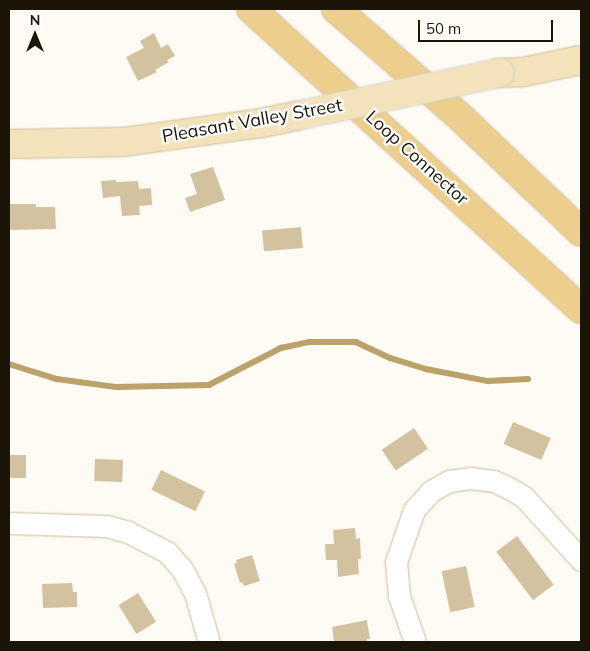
<!DOCTYPE html>
<style>
body{margin:0}
#map{position:relative;width:590px;height:651px;overflow:hidden;background:#fefbf4;font-family:Mulish,sans-serif}
div>[style]{position:absolute}
.stream>*{height:5.5px;margin:-2.75px;padding:0 2.75px;transform-origin:2.75px;border-radius:2.75px;background:#bba16a}
.building>*{inset:0;background:#d3c2a0;transform-origin:0 0}
.roads{filter:drop-shadow(0 0 1px #cdbc9a) drop-shadow(0 0 1px #cdbc9a)}
.street>*{height:21px;margin:-10.5px;padding:0 10.5px;transform-origin:10.5px;border-radius:10.5px;background:#fff}
.primary>*{height:28px;margin:-14px;padding:0 14px;transform-origin:14px;border-radius:14px;background:#f4e2ba}
.highway>*{height:28px;margin:-14px;padding:0 14px;transform-origin:14px;border-radius:14px;background:#edce8c}
.bridges{filter:drop-shadow(0 0 1px #d6d5d3) drop-shadow(0 0 1px #d6d5d3)}
.primary-bridge>*{height:28px;margin:-14px;padding:0 14px;transform-origin:14px;border-radius:14px;background:#f4e2ba}
span{translate:-50% -50%;white-space:nowrap;text-align:center;line-height:1.15;-webkit-text-stroke:4.5px #fff;paint-order:stroke}
.street-label{font-size:18px;color:#1b1508}
.frame{position:absolute;inset:0;border:10px solid #1b1508;pointer-events:none}
.north{position:absolute;left:10px;top:10px;width:50px;height:50px;-webkit-text-stroke:4px #fff;paint-order:stroke;rotate:0deg;font-size:14px;font-weight:700;line-height:20px;text-align:center;color:#1b1508}
.north::after{content:'';display:block;margin:auto;width:18px;height:22px;background:#1b1508;clip-path:polygon(50% 0,100% 100%,50% 72%,0 100%)}
.scale{position:absolute;left:418px;top:20px;width:135px;height:22px;box-sizing:border-box;border:2px solid #1b1508;border-top:0;padding-left:6px;font-size:15px;line-height:18px;white-space:nowrap;color:#1b1508;-webkit-text-stroke:4px #fff;paint-order:stroke}
</style>
<div id="map">
<div class="stream">
<div style="left:9px;top:364px;width:50px;rotate:17.4deg"></div>
<div style="left:57px;top:379px;width:60px;rotate:7.7deg"></div>
<div style="left:116px;top:387px;width:93px;rotate:-1.2deg"></div>
<div style="left:209px;top:385px;width:81px;rotate:-27.2deg"></div>
<div style="left:281px;top:348px;width:29px;rotate:-12deg"></div>
<div style="left:309px;top:342px;width:47px"></div>
<div style="left:356px;top:342px;width:38px;rotate:25deg"></div>
<div style="left:390px;top:358px;width:38px;rotate:17deg"></div>
<div style="left:426px;top:369px;width:63px;rotate:11deg"></div>
<div style="left:488px;top:381px;width:40px;rotate:-2.9deg"></div>
</div>
<div class="building">
<div style="clip-path:polygon(154px 33px,161px 48px,168px 44px,175px 56px,167px 60px,169px 62px,155px 70px,157px 72px,138px 81px,126px 57px,144px 48px,140px 41px)"></div>
<div style="clip-path:polygon(213px 167px,225px 200px,190px 212px,185px 198px,197px 194px,190px 174px)"></div>
<div style="clip-path:polygon(116px 180px,116px 182px,138px 181px,139px 189px,151px 188px,152px 205px,139px 206px,140px 215px,122px 216px,120px 196px,103px 198px,101px 181px)"></div>
<div style="clip-path:polygon(9px 204px,36px 204px,36px 207px,55px 207px,56px 229px,9px 230px)"></div>
<div style="left:301px;top:227px;width:21px;height:39px;rotate:85deg"></div>
<div style="left:513px;top:422px;width:41px;height:24px;rotate:23deg"></div>
<div style="left:414px;top:428px;width:25px;height:39px;rotate:56deg"></div>
<div style="left:9px;top:455px;width:17px;height:23px"></div>
<div style="left:95px;top:459px;width:28px;height:22px;rotate:2deg"></div>
<div style="left:161px;top:470px;width:49px;height:22px;rotate:26deg"></div>
<div style="clip-path:polygon(355px 528px,356px 539px,360px 538px,361px 559px,358px 559px,359px 574px,338px 577px,337px 560px,326px 560px,325px 544px,334px 544px,333px 530px)"></div>
<div style="left:517px;top:536px;width:61px;height:26px;rotate:53deg"></div>
<div style="clip-path:polygon(252px 555px,260px 581px,244px 586px,242px 582px,240px 583px,234px 564px,237px 563px,236px 560px)"></div>
<div style="left:466px;top:566px;width:42px;height:25px;rotate:78deg"></div>
<div style="clip-path:polygon(72px 583px,73px 592px,77px 592px,77px 607px,43px 608px,42px 584px)"></div>
<div style="left:138px;top:593px;width:34px;height:23px;rotate:58deg"></div>
<div style="clip-path:polygon(367px 620px,370px 639px,367px 639px,368px 642px,334px 642px,332px 627px)"></div>
</div>
<div class="roads">
<div class="street">
<div style="left:9px;top:523px;width:97px;rotate:1.8deg"></div>
<div style="left:106px;top:526px;width:23px;rotate:15deg"></div>
<div style="left:128px;top:532px;width:44px;rotate:27.1deg"></div>
<div style="left:167px;top:552px;width:23px;rotate:49deg"></div>
<div style="left:182px;top:569px;width:27px;rotate:62deg"></div>
<div style="left:195px;top:593px;width:51px;rotate:74.1deg"></div>
<div style="left:415px;top:642px;width:49px;rotate:-109.2deg"></div>
<div style="left:399px;top:596px;width:34px;rotate:-95deg"></div>
<div style="left:396px;top:562px;width:55px;rotate:-70.9deg"></div>
<div style="left:414px;top:510px;width:25px;rotate:-48deg"></div>
<div style="left:431px;top:491px;width:21px;rotate:-29deg"></div>
<div style="left:449px;top:481px;width:21px;rotate:-8deg"></div>
<div style="left:470px;top:478px;width:24px;rotate:7deg"></div>
<div style="left:494px;top:481px;width:17px;rotate:25deg"></div>
<div style="left:509px;top:488px;width:17px;rotate:31deg"></div>
<div style="left:524px;top:497px;width:85px;rotate:47.9deg"></div>
</div>
<div class="primary">
<div style="left:499px;top:73px;width:24px;rotate:-2deg"></div>
<div style="left:523px;top:72px;width:59px;rotate:-11.7deg"></div>
<div style="left:9px;top:144px;width:114px;rotate:-1deg"></div>
<div style="left:123px;top:142px;width:140px;rotate:-7.8deg"></div>
<div style="left:262px;top:123px;width:35px;rotate:-12deg"></div>
</div>
<div class="highway">
<div style="left:251px;top:9px;width:446px;rotate:42.3deg"></div>
<div style="left:336px;top:9px;width:160px;rotate:41deg"></div>
<div style="left:457px;top:114px;width:171px;rotate:43.6deg"></div>
</div>
</div>
<div class="bridges">
<div class="primary-bridge">
<div style="left:296px;top:116px;width:208px;rotate:-12deg"></div>
</div>
</div>
<div class="street-label">
<span style="left:252px;top:121px;rotate:-10deg">Pleasant Valley Street</span>
<span style="left:417px;top:158px;rotate:42deg">Loop Connector</span>
</div>
<div class="frame"></div>
<div class="north">N</div>
<div class="scale">50 m</div>
</div>
